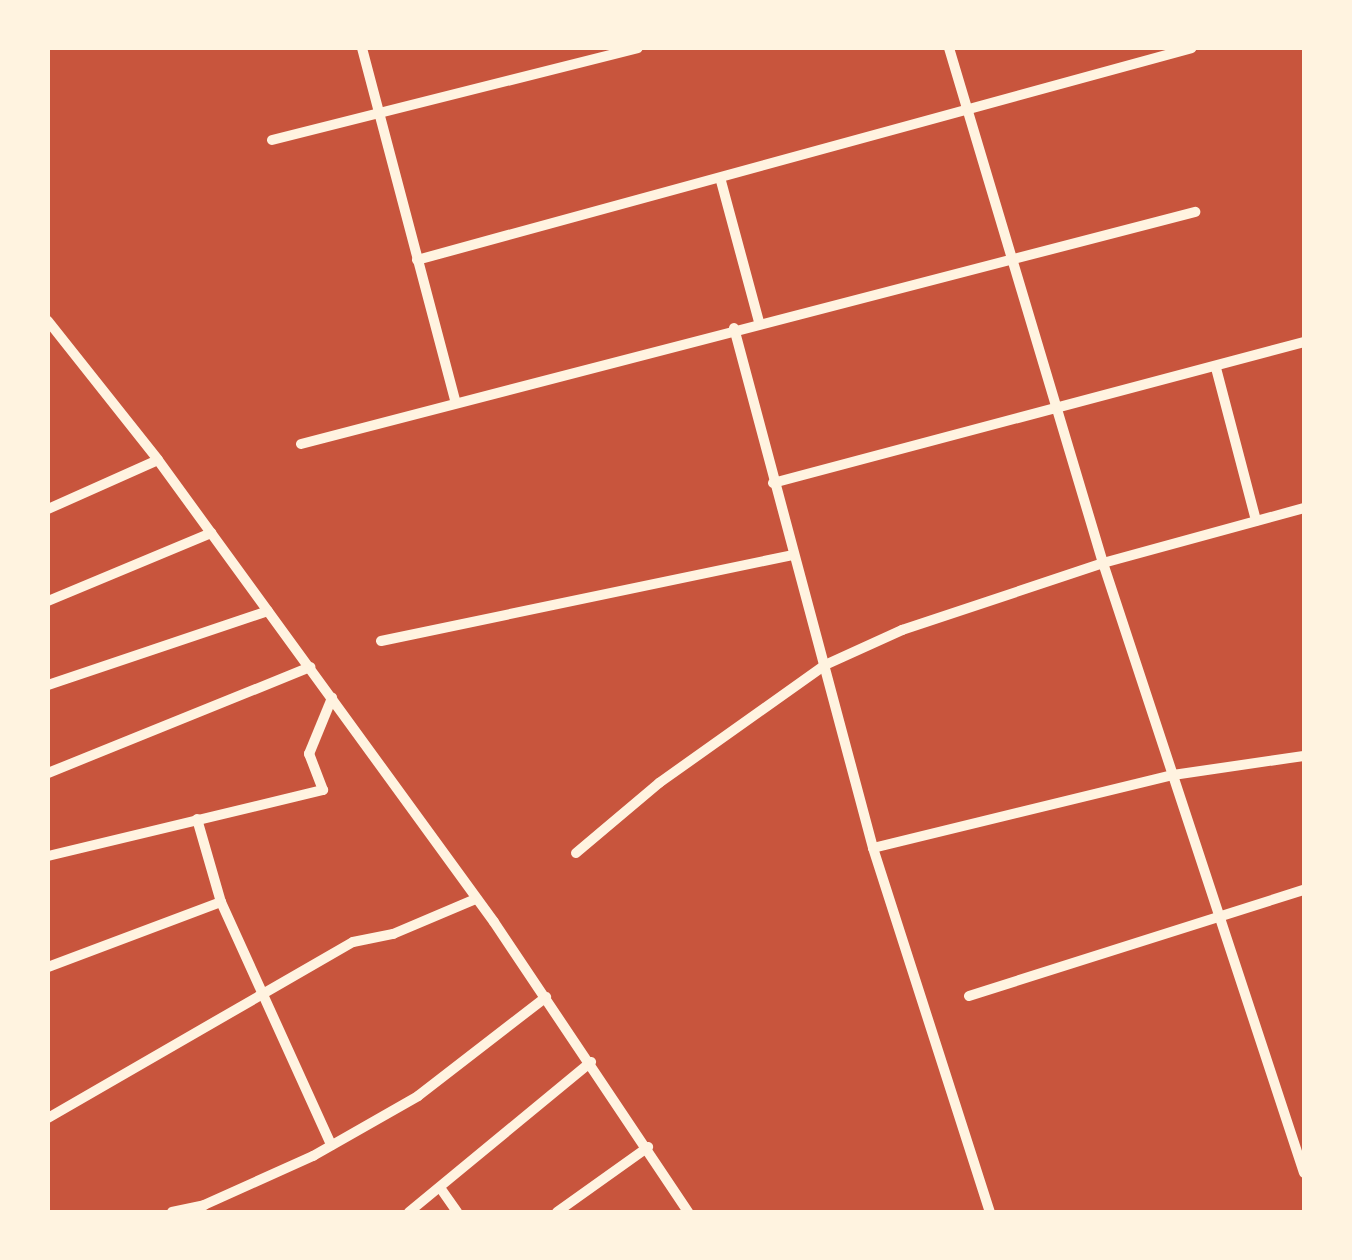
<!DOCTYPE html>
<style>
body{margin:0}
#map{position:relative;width:1352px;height:1260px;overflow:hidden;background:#c8553d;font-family:"DejaVu Sans",sans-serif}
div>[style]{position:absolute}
.minor>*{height:10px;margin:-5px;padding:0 5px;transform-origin:5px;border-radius:5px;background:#fff3e0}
span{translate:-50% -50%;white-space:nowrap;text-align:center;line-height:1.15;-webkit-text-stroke:9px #fff3e0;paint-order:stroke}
.frame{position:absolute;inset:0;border:50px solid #fff3e0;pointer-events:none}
</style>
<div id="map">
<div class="minor">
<div style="left:362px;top:48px;width:367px;rotate:75.2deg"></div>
<div style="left:949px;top:48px;width:538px;rotate:73.35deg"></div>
<div style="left:1103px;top:563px;width:642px;rotate:71.76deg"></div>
<div style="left:272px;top:140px;width:377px;rotate:-14.1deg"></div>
<div style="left:721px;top:181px;width:146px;rotate:74.9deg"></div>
<div style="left:417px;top:260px;width:803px;rotate:-15.3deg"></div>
<div style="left:48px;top:321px;width:177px;rotate:51.6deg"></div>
<div style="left:158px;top:460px;width:571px;rotate:53.97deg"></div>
<div style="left:494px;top:922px;width:349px;rotate:56.2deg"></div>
<div style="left:734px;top:328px;width:538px;rotate:75.03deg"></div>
<div style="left:873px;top:848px;width:382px;rotate:72.2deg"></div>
<div style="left:1216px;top:368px;width:158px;rotate:75.3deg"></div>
<div style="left:301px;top:444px;width:924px;rotate:-14.55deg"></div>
<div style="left:773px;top:483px;width:549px;rotate:-14.87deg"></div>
<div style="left:48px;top:509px;width:120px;rotate:-24deg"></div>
<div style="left:48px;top:601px;width:177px;rotate:-22.6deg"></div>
<div style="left:381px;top:641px;width:419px;rotate:-11.8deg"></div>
<div style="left:48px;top:685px;width:232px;rotate:-18.6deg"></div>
<div style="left:48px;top:773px;width:283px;rotate:-22deg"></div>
<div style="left:197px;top:819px;width:86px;rotate:73.9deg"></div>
<div style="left:221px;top:902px;width:267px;rotate:65.6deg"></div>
<div style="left:873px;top:848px;width:309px;rotate:-13.7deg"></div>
<div style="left:1173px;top:775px;width:132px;rotate:-8.3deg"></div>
<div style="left:576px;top:853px;width:109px;rotate:-40.1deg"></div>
<div style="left:659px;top:783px;width:204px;rotate:-35.4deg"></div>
<div style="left:825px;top:665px;width:85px;rotate:-24.4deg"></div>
<div style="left:902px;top:630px;width:212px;rotate:-18.4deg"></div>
<div style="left:1103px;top:563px;width:208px;rotate:-15.3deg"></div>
<div style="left:48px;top:856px;width:283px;rotate:-13.5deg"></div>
<div style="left:323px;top:790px;width:39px;rotate:-111deg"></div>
<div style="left:309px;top:754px;width:61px;rotate:-67.7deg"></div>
<div style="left:48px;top:967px;width:185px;rotate:-20.6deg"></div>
<div style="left:969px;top:996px;width:351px;rotate:-17.6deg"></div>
<div style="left:48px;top:1118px;width:352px;rotate:-30deg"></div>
<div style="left:353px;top:942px;width:41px;rotate:-11.3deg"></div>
<div style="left:393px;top:934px;width:90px;rotate:-22.9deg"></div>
<div style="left:441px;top:1189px;width:28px;rotate:55deg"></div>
<div style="left:172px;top:1212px;width:33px;rotate:-12deg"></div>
<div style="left:204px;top:1205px;width:120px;rotate:-24.2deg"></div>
<div style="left:313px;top:1156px;width:121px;rotate:-29.7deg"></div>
<div style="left:418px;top:1096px;width:162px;rotate:-37.7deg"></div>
<div style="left:409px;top:1212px;width:236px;rotate:-39.5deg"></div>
<div style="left:557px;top:1212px;width:112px;rotate:-35.5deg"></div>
</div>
<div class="frame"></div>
</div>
